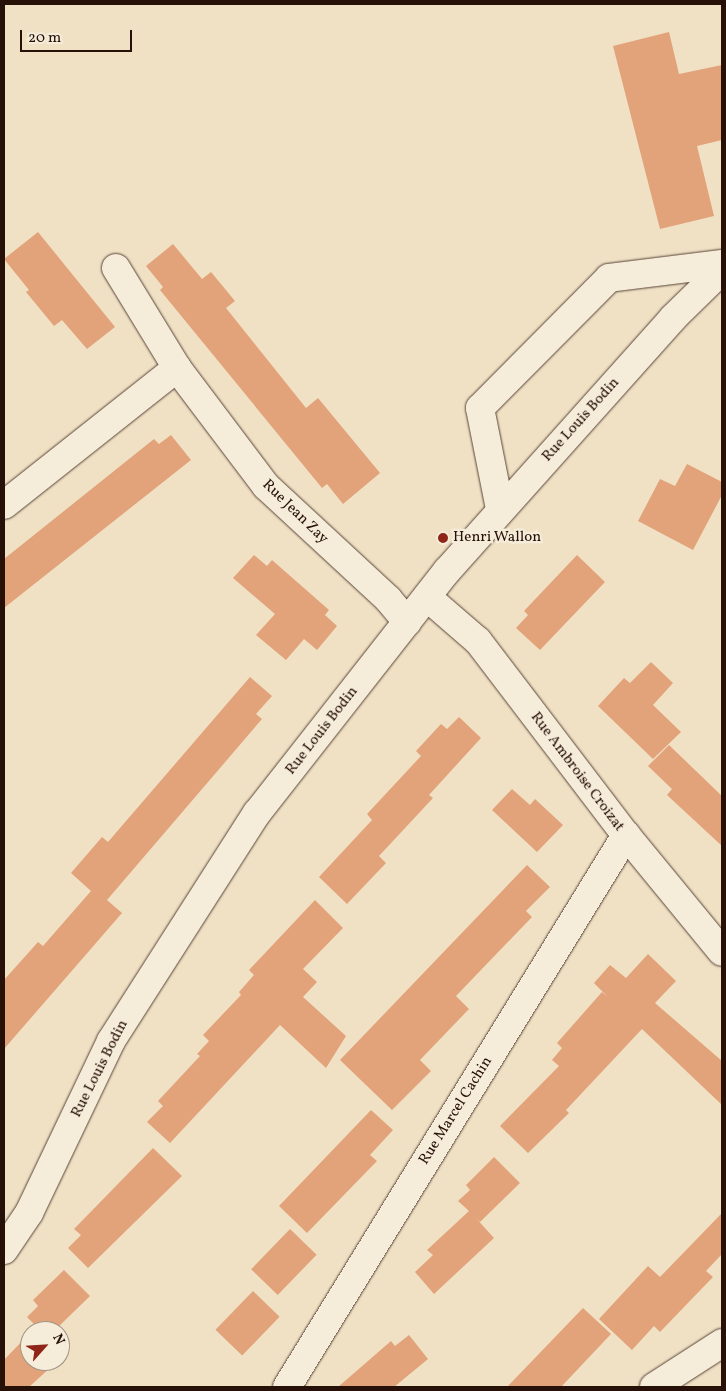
<!DOCTYPE html>
<style>
body{margin:0}
#map{position:relative;width:726px;height:1391px;overflow:hidden;background:#f0e1c5;font-family:Vollkorn,serif}
div>[style]{position:absolute}
.building>*{inset:0;background:#e2a27a;transform-origin:0 0}
.roads{filter:drop-shadow(0 0 1px #584436) drop-shadow(0 0 1px #584436)}
.minor>*{height:28px;margin:-14px;padding:0 14px;transform-origin:14px;border-radius:14px;background:#f5ecd9}
.dots>*{width:14px;height:14px;translate:-50% -50%;box-sizing:border-box;border:2px solid #f5ecd9;border-radius:50%}
span{translate:-50% -50%;white-space:nowrap;text-align:center;line-height:1.15;-webkit-text-stroke:4.5px #f5ecd9;paint-order:stroke}
.street-label{font-size:15px;color:#261007}
.poi-label{font-size:15px;color:#261007}
.left{translate:0 -50%;text-align:left}
.frame{position:absolute;inset:0;border:5px solid #261007;pointer-events:none}
.north{position:absolute;left:20px;top:1321px;width:50px;height:50px;box-sizing:border-box;background:#f5ecd9;border:1px solid #a29485;border-radius:50%;rotate:64deg;font-size:14px;font-weight:700;line-height:20px;text-align:center;color:#261007}
.north::after{content:'';display:block;margin:auto;width:18px;height:22px;background:#8f2418;clip-path:polygon(50% 0,100% 100%,50% 72%,0 100%)}
.scale{position:absolute;left:20px;top:30px;width:112px;height:22px;box-sizing:border-box;border:2px solid #261007;border-top:0;padding-left:6px;font-size:15px;line-height:18px;white-space:nowrap;color:#261007;-webkit-text-stroke:4px #f5ecd9;paint-order:stroke}
</style>
<div id="map">
<div class="building">
<div style="clip-path:polygon(669px 32px,679px 74px,722px 65px,722px 140px,697px 146px,714px 216px,660px 229px,613px 46px)"></div>
<div style="clip-path:polygon(38px 232px,115px 327px,87px 349px,62px 320px,54px 326px,26px 292px,29px 290px,4px 259px)"></div>
<div style="clip-path:polygon(173px 244px,202px 279px,211px 272px,235px 301px,226px 308px,306px 408px,318px 398px,380px 473px,343px 504px,327px 484px,322px 488px,160px 290px,163px 287px,146px 266px)"></div>
<div style="clip-path:polygon(171px 435px,191px 460px,4px 608px,4px 559px,154px 439px,159px 444px)"></div>
<div style="clip-path:polygon(687px 464px,722px 482px,722px 495px,693px 550px,638px 521px,660px 479px,675px 486px)"></div>
<div style="clip-path:polygon(254px 555px,267px 566px,272px 560px,329px 610px,325px 615px,337px 626px,317px 650px,304px 639px,286px 660px,256px 635px,275px 614px,233px 578px)"></div>
<div style="clip-path:polygon(577px 555px,605px 582px,540px 650px,516px 628px,528px 615px,524px 611px)"></div>
<div style="clip-path:polygon(651px 662px,673px 683px,653px 705px,681px 732px,653px 759px,598px 706px,624px 678px,630px 683px)"></div>
<div style="clip-path:polygon(250px 677px,272px 696px,256px 714px,262px 719px,107px 900px,122px 913px,4px 1049px,4px 980px,38px 942px,43px 946px,91px 891px,71px 873px,102px 837px,108px 842px)"></div>
<div style="clip-path:polygon(459px 717px,481px 738px,429px 795px,433px 798px,379px 856px,386px 863px,347px 904px,319px 877px,372px 820px,367px 814px,421px 756px,416px 751px,441px 724px,447px 729px)"></div>
<div style="clip-path:polygon(669px 745px,722px 796px,722px 846px,667px 795px,672px 789px,648px 766px)"></div>
<div style="clip-path:polygon(512px 789px,530px 805px,535px 799px,563px 825px,537px 852px,492px 810px)"></div>
<div style="clip-path:polygon(527px 865px,550px 887px,526px 911px,532px 917px,456px 996px,469px 1009px,420px 1060px,431px 1071px,392px 1110px,340px 1060px)"></div>
<div style="clip-path:polygon(315px 900px,343px 928px,303px 969px,317px 982px,303px 997px,346px 1036px,326px 1068px,280px 1025px,170px 1143px,147px 1122px,163px 1106px,158px 1101px,200px 1056px,197px 1054px,209px 1041px,203px 1035px,241px 995px,239px 992px,254px 975px,249px 970px)"></div>
<div style="clip-path:polygon(648px 954px,676px 981px,655px 1003px,722px 1061px,722px 1105px,642px 1029px,566px 1110px,569px 1113px,528px 1153px,500px 1126px,559px 1066px,552px 1060px,562px 1048px,557px 1043px,602px 992px,608px 997px,594px 983px,610px 965px,626px 978px)"></div>
<div style="clip-path:polygon(371px 1110px,393px 1130px,370px 1155px,377px 1161px,307px 1233px,279px 1206px)"></div>
<div style="clip-path:polygon(153px 1148px,182px 1176px,88px 1268px,68px 1248px,81px 1235px,74px 1229px)"></div>
<div style="clip-path:polygon(494px 1157px,520px 1183px,480px 1222px,474px 1216px,494px 1238px,434px 1294px,415px 1272px,433px 1255px,427px 1250px,469px 1211px,458px 1201px,470px 1190px,466px 1185px)"></div>
<div style="clip-path:polygon(722px 1213px,722px 1254px,706px 1271px,713px 1277px,660px 1332px,654px 1326px,632px 1350px,599px 1319px,648px 1266px,660px 1277px)"></div>
<div style="left:290px;top:1229px;width:37px;height:56px;rotate:44deg"></div>
<div style="clip-path:polygon(64px 1270px,90px 1296px,54px 1331px,41px 1331px,27px 1317px,38px 1306px,33px 1300px)"></div>
<div style="left:253px;top:1291px;width:37px;height:54px;rotate:44deg"></div>
<div style="clip-path:polygon(583px 1308px,611px 1334px,561px 1387px,507px 1387px)"></div>
<div style="clip-path:polygon(409px 1335px,428px 1359px,394px 1387px,338px 1387px,391px 1341px,395px 1346px)"></div>
<div style="clip-path:polygon(24px 1339px,30px 1345px,30px 1361px,45px 1361px,51px 1367px,29px 1387px,4px 1387px,4px 1360px)"></div>
</div>
<div class="roads">
<div class="minor">
<div style="left:116px;top:268px;width:117px;rotate:58.6deg"></div>
<div style="left:4px;top:505px;width:221px;rotate:-38.4deg"></div>
<div style="left:177px;top:368px;width:148px;rotate:53deg"></div>
<div style="left:266px;top:486px;width:166px;rotate:42.8deg"></div>
<div style="left:388px;top:599px;width:30px;rotate:50deg"></div>
<div style="left:500px;top:509px;width:103px;rotate:-101.2deg"></div>
<div style="left:480px;top:408px;width:183px;rotate:-45.2deg"></div>
<div style="left:609px;top:278px;width:114px;rotate:-7.1deg"></div>
<div style="left:427px;top:597px;width:67px;rotate:40.8deg"></div>
<div style="left:478px;top:641px;width:244px;rotate:52.7deg"></div>
<div style="left:626px;top:835px;width:151px;rotate:50.6deg"></div>
<div style="left:4px;top:1250px;width:45px;rotate:-56deg"></div>
<div style="left:29px;top:1213px;width:191px;rotate:-64.5deg"></div>
<div style="left:111px;top:1041px;width:271px;rotate:-57.4deg"></div>
<div style="left:257px;top:813px;width:308px;rotate:-51.9deg"></div>
<div style="left:447px;top:571px;width:339px;rotate:-48.2deg"></div>
<div style="left:673px;top:318px;width:69px;rotate:-44.4deg"></div>
<div style="left:287px;top:1387px;width:648px;rotate:-58.44deg"></div>
<div style="left:654px;top:1387px;width:81px;rotate:-32.9deg"></div>
</div>
</div>
<div class="dots">
<div style="left:443px;top:538px;background:#8f2418"></div>
</div>
<div class="street-label">
<span style="left:581px;top:420px;rotate:-48deg">Rue Louis Bodin</span>
<span style="left:295px;top:512px;rotate:44deg">Rue Jean Zay</span>
<span style="left:322px;top:731px;rotate:-52deg">Rue Louis Bodin</span>
<span style="left:577px;top:772px;rotate:53deg">Rue Ambroise Croizat</span>
<span style="left:100px;top:1069px;rotate:-63deg">Rue Louis Bodin</span>
<span style="left:456px;top:1111px;rotate:-58deg">Rue Marcel Cachin</span>
</div>
<div class="poi-label">
<span class="left" style="left:453px;top:538px">Henri Wallon</span>
</div>
<div class="frame"></div>
<div class="north">N</div>
<div class="scale">20 m</div>
</div>
